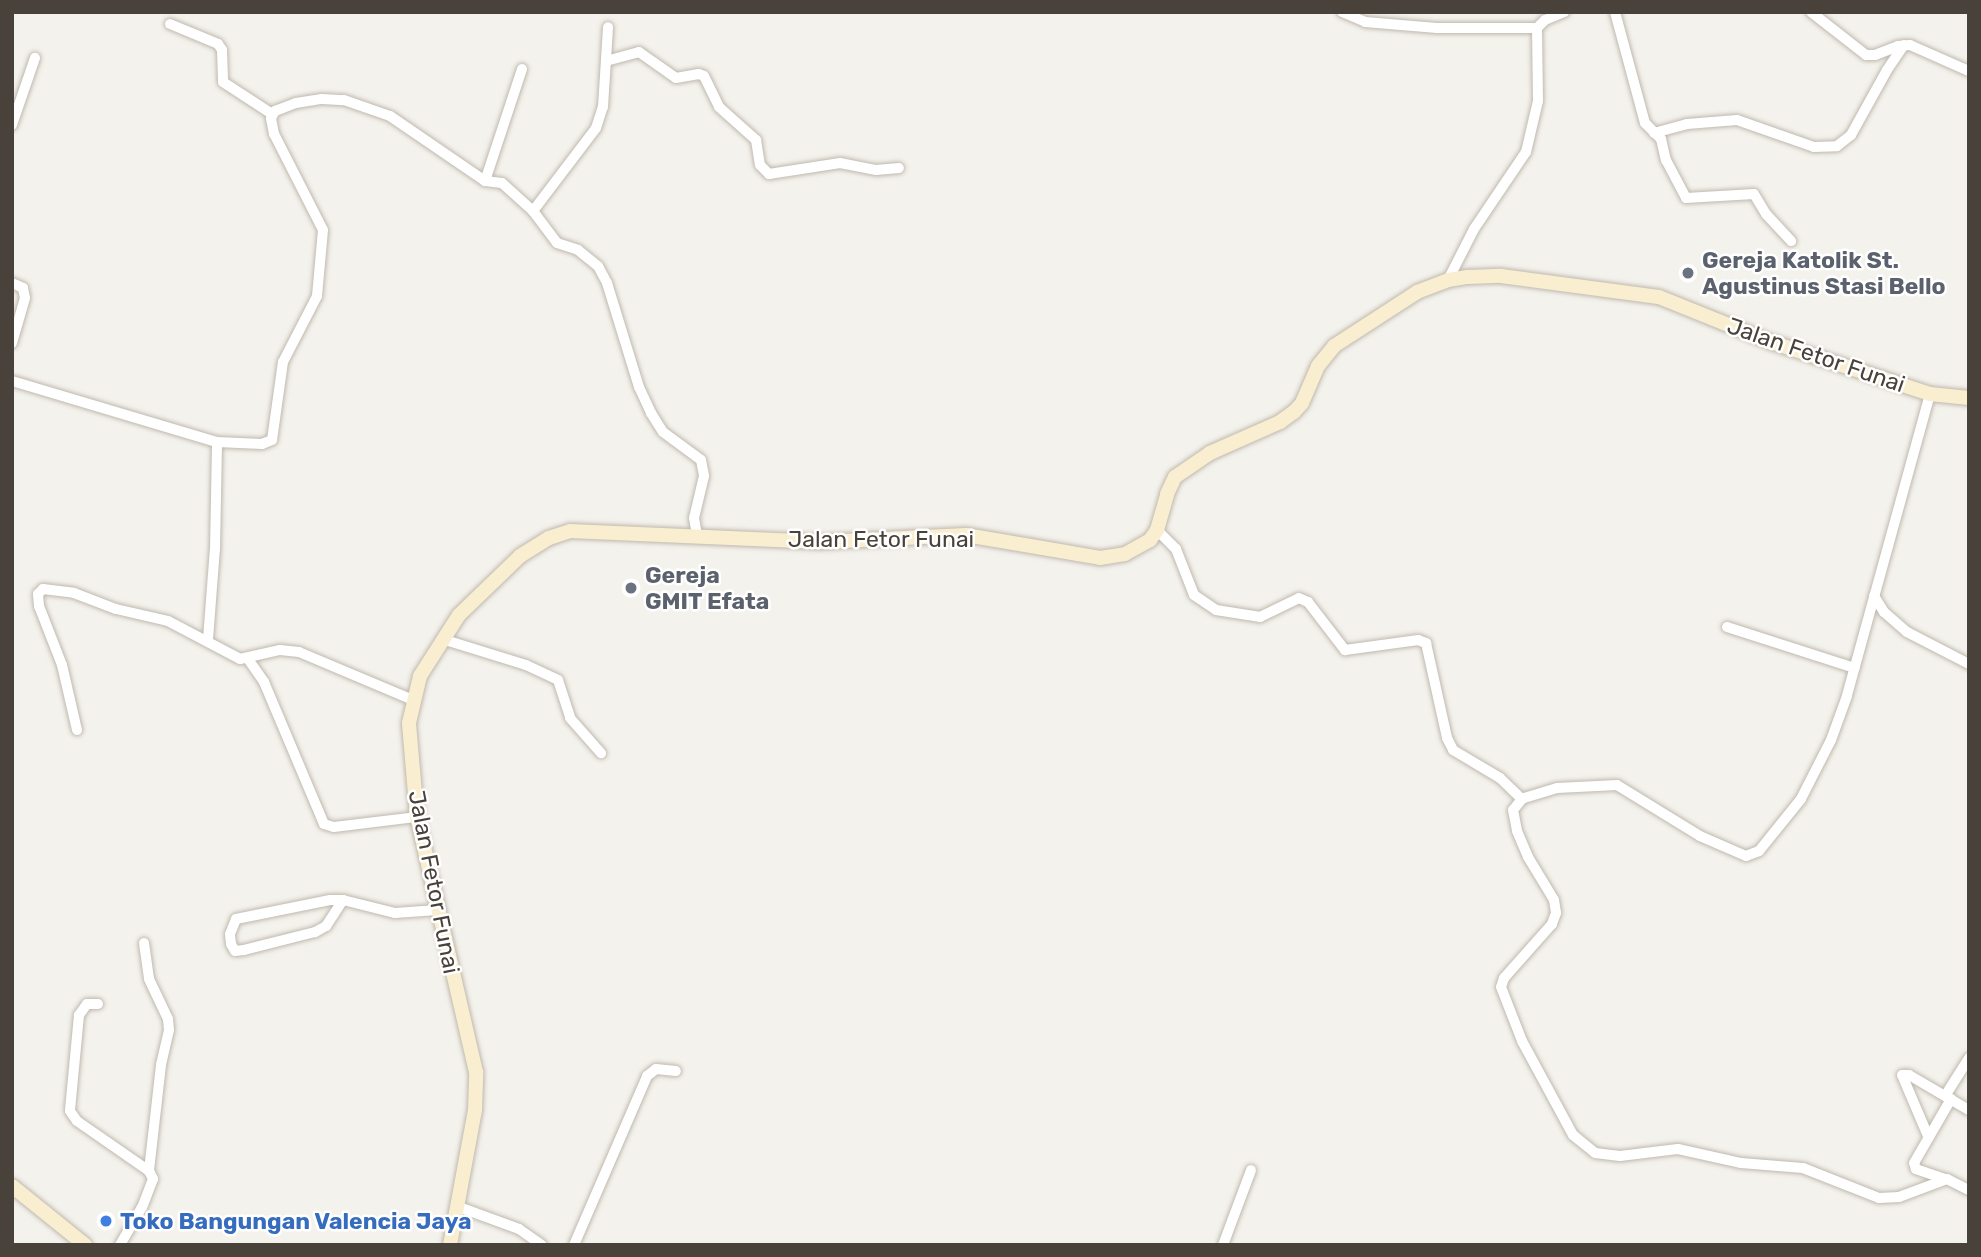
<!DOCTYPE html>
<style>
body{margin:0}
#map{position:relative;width:1981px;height:1257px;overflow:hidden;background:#f4f2ec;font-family:Rubik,sans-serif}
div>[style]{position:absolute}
.roads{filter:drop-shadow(0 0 2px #bfb9af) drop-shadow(0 0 2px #bfb9af)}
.street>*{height:10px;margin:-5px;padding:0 5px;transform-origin:5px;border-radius:5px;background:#fff}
.secondary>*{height:14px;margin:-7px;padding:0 7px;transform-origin:7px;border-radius:7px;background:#faeed0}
.dots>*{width:19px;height:19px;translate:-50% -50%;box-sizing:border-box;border:4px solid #fff;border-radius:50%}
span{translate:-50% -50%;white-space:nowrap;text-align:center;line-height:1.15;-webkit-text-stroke:5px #fff;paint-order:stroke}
.worship-label{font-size:23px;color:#5b616d;font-weight:700}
.left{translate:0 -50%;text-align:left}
.street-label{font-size:23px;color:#48423a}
.shop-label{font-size:23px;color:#366cbe;font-weight:700}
.frame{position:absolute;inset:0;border:14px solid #48423a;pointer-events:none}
</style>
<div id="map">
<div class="roads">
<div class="street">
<div style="left:1342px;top:12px;width:25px;rotate:23deg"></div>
<div style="left:1365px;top:22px;width:72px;rotate:4.8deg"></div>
<div style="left:1437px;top:28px;width:100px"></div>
<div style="left:1615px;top:12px;width:115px;rotate:74.9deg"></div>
<div style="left:1645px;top:123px;width:23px;rotate:45deg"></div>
<div style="left:1661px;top:139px;width:22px;rotate:77deg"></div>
<div style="left:1666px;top:160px;width:43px;rotate:62.2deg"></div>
<div style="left:1686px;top:198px;width:68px;rotate:-3.4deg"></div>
<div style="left:1754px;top:194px;width:23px;rotate:59deg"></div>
<div style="left:1766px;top:214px;width:37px;rotate:47deg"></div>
<div style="left:1811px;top:12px;width:70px;rotate:38deg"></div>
<div style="left:1866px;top:55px;width:9px"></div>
<div style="left:1875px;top:55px;width:25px;rotate:-21deg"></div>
<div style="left:1898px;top:46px;width:12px;rotate:-5deg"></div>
<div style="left:1910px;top:45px;width:64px;rotate:23.8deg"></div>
<div style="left:170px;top:24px;width:52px;rotate:22.6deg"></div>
<div style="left:218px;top:44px;width:7px;rotate:56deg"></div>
<div style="left:222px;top:50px;width:32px;rotate:88deg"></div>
<div style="left:223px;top:82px;width:59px;rotate:33.1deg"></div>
<div style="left:606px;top:61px;width:34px;rotate:-15deg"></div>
<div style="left:639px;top:52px;width:45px;rotate:35.1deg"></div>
<div style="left:676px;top:78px;width:23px;rotate:-10deg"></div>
<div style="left:699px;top:74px;width:5px;rotate:22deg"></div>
<div style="left:704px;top:76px;width:34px;rotate:64deg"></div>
<div style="left:719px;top:107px;width:50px;rotate:41.7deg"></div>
<div style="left:756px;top:140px;width:25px;rotate:81deg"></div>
<div style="left:760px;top:165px;width:13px;rotate:45deg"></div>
<div style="left:769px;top:174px;width:72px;rotate:-8.8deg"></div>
<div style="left:840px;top:163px;width:37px;rotate:11deg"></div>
<div style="left:876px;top:170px;width:23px;rotate:-5deg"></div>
<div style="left:12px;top:125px;width:71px;rotate:-71.1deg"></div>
<div style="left:1654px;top:133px;width:34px;rotate:-15deg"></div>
<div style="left:1687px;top:124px;width:50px;rotate:-4.6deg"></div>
<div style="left:1737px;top:120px;width:82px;rotate:19.3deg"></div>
<div style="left:1814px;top:147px;width:23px;rotate:-2deg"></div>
<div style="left:1837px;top:146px;width:18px;rotate:-38deg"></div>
<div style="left:1851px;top:135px;width:74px;rotate:-61deg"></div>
<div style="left:1887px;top:70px;width:30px;rotate:-56deg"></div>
<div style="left:485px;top:181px;width:118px;rotate:-71.7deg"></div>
<div style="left:533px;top:211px;width:104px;rotate:-52.8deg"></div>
<div style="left:596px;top:128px;width:22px;rotate:-72deg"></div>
<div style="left:603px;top:107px;width:80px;rotate:-86.4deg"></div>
<div style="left:1448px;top:280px;width:57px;rotate:-63deg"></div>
<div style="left:1474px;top:229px;width:93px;rotate:-56deg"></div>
<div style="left:1526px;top:152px;width:52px;rotate:-76.8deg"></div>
<div style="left:1538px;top:101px;width:73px;rotate:-90.8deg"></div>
<div style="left:1537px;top:28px;width:11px;rotate:-45deg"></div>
<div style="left:1545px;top:20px;width:21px;rotate:-23deg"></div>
<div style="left:12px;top:283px;width:12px;rotate:24deg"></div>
<div style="left:23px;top:288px;width:10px;rotate:79deg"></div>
<div style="left:25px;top:298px;width:47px;rotate:106.1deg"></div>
<div style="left:12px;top:381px;width:214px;rotate:16.6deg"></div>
<div style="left:217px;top:442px;width:45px;rotate:2.5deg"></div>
<div style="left:262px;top:444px;width:11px;rotate:-22deg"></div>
<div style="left:272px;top:440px;width:79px;rotate:-82deg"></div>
<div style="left:283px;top:362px;width:74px;rotate:-62.7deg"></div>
<div style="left:317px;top:296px;width:66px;rotate:-84.8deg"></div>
<div style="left:323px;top:230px;width:108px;rotate:-117deg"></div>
<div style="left:274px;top:134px;width:16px;rotate:-101deg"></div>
<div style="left:271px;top:118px;width:8px;rotate:-60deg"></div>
<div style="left:275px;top:111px;width:22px;rotate:-21deg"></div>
<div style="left:296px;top:103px;width:26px;rotate:-9deg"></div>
<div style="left:322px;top:99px;width:22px;rotate:3deg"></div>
<div style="left:344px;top:100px;width:49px;rotate:19.2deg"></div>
<div style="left:390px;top:116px;width:115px;rotate:34.4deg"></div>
<div style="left:485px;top:181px;width:17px;rotate:7deg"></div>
<div style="left:502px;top:183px;width:42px;rotate:42.1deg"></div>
<div style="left:533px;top:211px;width:40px;rotate:53deg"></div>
<div style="left:557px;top:243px;width:22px;rotate:18deg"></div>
<div style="left:578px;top:250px;width:26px;rotate:39deg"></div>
<div style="left:598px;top:266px;width:19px;rotate:62deg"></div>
<div style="left:607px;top:283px;width:109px;rotate:72.9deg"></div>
<div style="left:639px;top:387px;width:29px;rotate:65deg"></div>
<div style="left:651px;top:413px;width:22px;rotate:58deg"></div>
<div style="left:663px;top:432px;width:47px;rotate:36.4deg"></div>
<div style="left:701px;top:460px;width:16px;rotate:79deg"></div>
<div style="left:704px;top:476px;width:43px;rotate:103.4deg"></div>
<div style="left:694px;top:518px;width:17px;rotate:80deg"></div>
<div style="left:1930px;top:394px;width:313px;rotate:105.4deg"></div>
<div style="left:1847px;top:696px;width:47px;rotate:110deg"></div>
<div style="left:1831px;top:740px;width:66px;rotate:117deg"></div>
<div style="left:1801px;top:799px;width:67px;rotate:128.9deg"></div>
<div style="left:1759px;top:851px;width:14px;rotate:159deg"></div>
<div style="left:1746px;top:856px;width:50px;rotate:-156.5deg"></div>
<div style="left:1700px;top:836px;width:97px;rotate:-148.4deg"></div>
<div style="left:1617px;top:785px;width:60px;rotate:177.1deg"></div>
<div style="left:1557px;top:788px;width:37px;rotate:163deg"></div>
<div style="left:1522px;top:799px;width:14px;rotate:129deg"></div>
<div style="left:1513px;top:810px;width:21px;rotate:79deg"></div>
<div style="left:1517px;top:831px;width:28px;rotate:67deg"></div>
<div style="left:1528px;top:857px;width:50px;rotate:58.8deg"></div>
<div style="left:1554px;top:900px;width:13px;rotate:81deg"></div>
<div style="left:1556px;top:913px;width:12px;rotate:110deg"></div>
<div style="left:1552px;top:924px;width:72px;rotate:131.6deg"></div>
<div style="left:1504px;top:978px;width:9px;rotate:108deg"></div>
<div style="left:1501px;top:987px;width:58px;rotate:68.7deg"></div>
<div style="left:1522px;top:1041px;width:107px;rotate:61.5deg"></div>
<div style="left:1573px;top:1135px;width:28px;rotate:39deg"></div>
<div style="left:1595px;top:1153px;width:25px;rotate:7deg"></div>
<div style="left:1620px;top:1156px;width:58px;rotate:-6.9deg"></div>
<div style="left:1678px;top:1149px;width:65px;rotate:12.5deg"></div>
<div style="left:1741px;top:1163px;width:62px;rotate:4.6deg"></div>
<div style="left:1803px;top:1168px;width:82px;rotate:21.5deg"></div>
<div style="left:1879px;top:1198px;width:20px;rotate:-3deg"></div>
<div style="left:1899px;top:1197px;width:51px;rotate:-20.6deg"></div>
<div style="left:1947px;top:1179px;width:25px;rotate:27deg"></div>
<div style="left:1157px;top:530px;width:27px;rotate:45deg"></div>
<div style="left:1176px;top:549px;width:49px;rotate:68.6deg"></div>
<div style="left:1194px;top:595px;width:27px;rotate:34deg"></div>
<div style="left:1216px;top:610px;width:45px;rotate:9deg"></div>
<div style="left:1260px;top:617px;width:43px;rotate:-26deg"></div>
<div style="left:1299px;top:598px;width:10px;rotate:24deg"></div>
<div style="left:1308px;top:602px;width:61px;rotate:52.4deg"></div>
<div style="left:1345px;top:650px;width:74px;rotate:-7.8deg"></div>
<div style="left:1418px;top:640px;width:9px;rotate:21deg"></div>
<div style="left:1426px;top:643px;width:97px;rotate:77.5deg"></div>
<div style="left:1447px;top:738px;width:13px;rotate:63deg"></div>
<div style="left:1453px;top:750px;width:55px;rotate:30.8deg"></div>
<div style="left:1500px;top:778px;width:30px;rotate:44deg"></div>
<div style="left:1874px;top:596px;width:19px;rotate:58deg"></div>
<div style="left:1884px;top:612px;width:30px;rotate:41deg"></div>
<div style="left:1907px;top:632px;width:70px;rotate:27.3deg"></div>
<div style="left:1727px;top:627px;width:134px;rotate:17.8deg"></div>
<div style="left:208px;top:639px;width:90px;rotate:-85.6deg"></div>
<div style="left:215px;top:549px;width:107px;rotate:-88.9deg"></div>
<div style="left:442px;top:639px;width:88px;rotate:17.2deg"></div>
<div style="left:526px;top:665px;width:35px;rotate:25deg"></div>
<div style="left:558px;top:680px;width:40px;rotate:72deg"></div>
<div style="left:570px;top:718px;width:47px;rotate:48.5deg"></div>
<div style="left:248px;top:659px;width:28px;rotate:55deg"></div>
<div style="left:264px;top:682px;width:154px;rotate:67.1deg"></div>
<div style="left:324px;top:824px;width:10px;rotate:17deg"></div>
<div style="left:334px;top:827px;width:84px;rotate:-6.9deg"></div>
<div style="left:77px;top:730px;width:67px;rotate:-103deg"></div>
<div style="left:62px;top:665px;width:63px;rotate:-111.3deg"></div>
<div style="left:39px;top:606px;width:12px;rotate:-95deg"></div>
<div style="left:38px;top:594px;width:7px;rotate:-45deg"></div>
<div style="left:43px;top:589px;width:31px;rotate:7deg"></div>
<div style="left:74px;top:593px;width:45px;rotate:20.9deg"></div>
<div style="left:116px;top:609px;width:53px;rotate:13deg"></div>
<div style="left:168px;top:621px;width:81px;rotate:27.8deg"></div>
<div style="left:240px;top:659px;width:41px;rotate:-12.7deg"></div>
<div style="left:280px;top:650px;width:19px;rotate:6deg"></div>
<div style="left:299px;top:652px;width:124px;rotate:22.8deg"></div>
<div style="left:343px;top:900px;width:31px;rotate:123deg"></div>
<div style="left:326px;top:926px;width:13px;rotate:151deg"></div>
<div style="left:315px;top:932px;width:73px;rotate:165.8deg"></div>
<div style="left:244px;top:950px;width:9px;rotate:174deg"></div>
<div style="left:235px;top:951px;width:8px;rotate:-120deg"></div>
<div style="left:231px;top:944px;width:10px;rotate:-96deg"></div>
<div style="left:230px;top:934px;width:16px;rotate:-68deg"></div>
<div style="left:236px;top:919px;width:96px;rotate:-11.4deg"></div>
<div style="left:330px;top:900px;width:13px"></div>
<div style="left:343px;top:900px;width:54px;rotate:14deg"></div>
<div style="left:395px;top:913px;width:42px;rotate:-4.1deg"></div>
<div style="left:144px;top:943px;width:36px;rotate:82deg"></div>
<div style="left:149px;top:979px;width:44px;rotate:64.6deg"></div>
<div style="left:168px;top:1019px;width:11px;rotate:85deg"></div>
<div style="left:169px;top:1030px;width:36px;rotate:103deg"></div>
<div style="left:161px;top:1065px;width:107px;rotate:96.5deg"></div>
<div style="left:98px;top:1004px;width:11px;rotate:180deg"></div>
<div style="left:87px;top:1004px;width:14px;rotate:126deg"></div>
<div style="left:79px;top:1015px;width:96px;rotate:95.4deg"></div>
<div style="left:70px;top:1111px;width:12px;rotate:55deg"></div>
<div style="left:77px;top:1121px;width:88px;rotate:34.8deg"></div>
<div style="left:149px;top:1171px;width:9px;rotate:63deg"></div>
<div style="left:153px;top:1179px;width:30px;rotate:111deg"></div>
<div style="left:142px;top:1207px;width:44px;rotate:120.1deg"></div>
<div style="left:1945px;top:1096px;width:45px;rotate:-57.7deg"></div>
<div style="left:1928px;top:1136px;width:66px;rotate:-113.1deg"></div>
<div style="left:1902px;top:1075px;width:7px"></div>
<div style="left:1909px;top:1075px;width:69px;rotate:30.3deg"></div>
<div style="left:1945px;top:1179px;width:31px;rotate:-161deg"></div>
<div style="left:1916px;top:1169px;width:6px;rotate:-108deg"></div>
<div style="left:1914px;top:1163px;width:74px;rotate:-60deg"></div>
<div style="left:459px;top:1207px;width:64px;rotate:20.1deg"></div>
<div style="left:519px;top:1229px;width:28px;rotate:35deg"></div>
<div style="left:574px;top:1245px;width:184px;rotate:-66.6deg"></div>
<div style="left:647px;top:1076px;width:11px;rotate:-38deg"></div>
<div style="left:656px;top:1069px;width:20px;rotate:6deg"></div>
<div style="left:1223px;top:1245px;width:80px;rotate:-69.5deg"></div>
</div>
<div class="secondary">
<div style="left:12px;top:1186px;width:94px;rotate:38.9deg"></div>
<div style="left:450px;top:1245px;width:137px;rotate:-79.5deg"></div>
<div style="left:475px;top:1110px;width:38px;rotate:-88deg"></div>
<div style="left:476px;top:1072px;width:262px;rotate:-103deg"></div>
<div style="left:417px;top:817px;width:94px;rotate:-94.9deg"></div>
<div style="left:409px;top:723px;width:48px;rotate:-76.8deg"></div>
<div style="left:420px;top:676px;width:72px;rotate:-57.4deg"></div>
<div style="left:459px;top:615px;width:85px;rotate:-44deg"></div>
<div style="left:520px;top:556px;width:34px;rotate:-32deg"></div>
<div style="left:549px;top:538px;width:22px;rotate:-18deg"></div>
<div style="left:570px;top:531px;width:251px;rotate:2.5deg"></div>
<div style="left:821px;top:542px;width:145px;rotate:-2.8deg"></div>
<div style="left:966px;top:535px;width:136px;rotate:9.7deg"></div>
<div style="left:1100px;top:558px;width:25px;rotate:-9deg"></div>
<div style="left:1125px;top:554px;width:29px;rotate:-29deg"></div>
<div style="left:1150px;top:540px;width:12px;rotate:-55deg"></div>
<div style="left:1157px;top:530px;width:37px;rotate:-74deg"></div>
<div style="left:1167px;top:494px;width:19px;rotate:-65deg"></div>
<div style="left:1175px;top:477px;width:42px;rotate:-34.4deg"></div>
<div style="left:1210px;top:453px;width:77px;rotate:-23.9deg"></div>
<div style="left:1280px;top:422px;width:17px;rotate:-36deg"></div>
<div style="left:1294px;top:412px;width:12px;rotate:-48deg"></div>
<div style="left:1302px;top:403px;width:40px;rotate:-66.6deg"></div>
<div style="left:1318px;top:366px;width:26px;rotate:-51deg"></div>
<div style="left:1334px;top:346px;width:99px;rotate:-33deg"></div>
<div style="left:1417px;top:292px;width:33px;rotate:-21deg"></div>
<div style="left:1448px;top:280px;width:20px;rotate:-9deg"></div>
<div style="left:1468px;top:277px;width:33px;rotate:-2deg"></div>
<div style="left:1501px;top:276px;width:159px;rotate:7.6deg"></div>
<div style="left:1659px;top:297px;width:121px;rotate:21.9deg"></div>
<div style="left:1771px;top:342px;width:167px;rotate:18.1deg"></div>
<div style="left:1930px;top:394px;width:39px;rotate:6deg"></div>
</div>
</div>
<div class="dots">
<div style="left:1688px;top:273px;background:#6b7280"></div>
<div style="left:631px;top:588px;background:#6b7280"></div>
<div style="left:106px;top:1221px;background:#3f7fe0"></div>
</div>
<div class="worship-label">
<span class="left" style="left:1702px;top:273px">Gereja Katolik St.<br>Agustinus Stasi Bello</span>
<span class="left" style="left:645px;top:588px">Gereja<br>GMIT Efata</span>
</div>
<div class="street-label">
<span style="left:1816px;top:355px;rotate:19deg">Jalan Fetor Funai</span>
<span style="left:881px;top:539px">Jalan Fetor Funai</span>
<span style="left:434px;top:882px;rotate:79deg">Jalan Fetor Funai</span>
</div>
<div class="shop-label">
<span class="left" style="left:120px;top:1221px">Toko Bangungan Valencia Jaya</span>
</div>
<div class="frame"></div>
</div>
